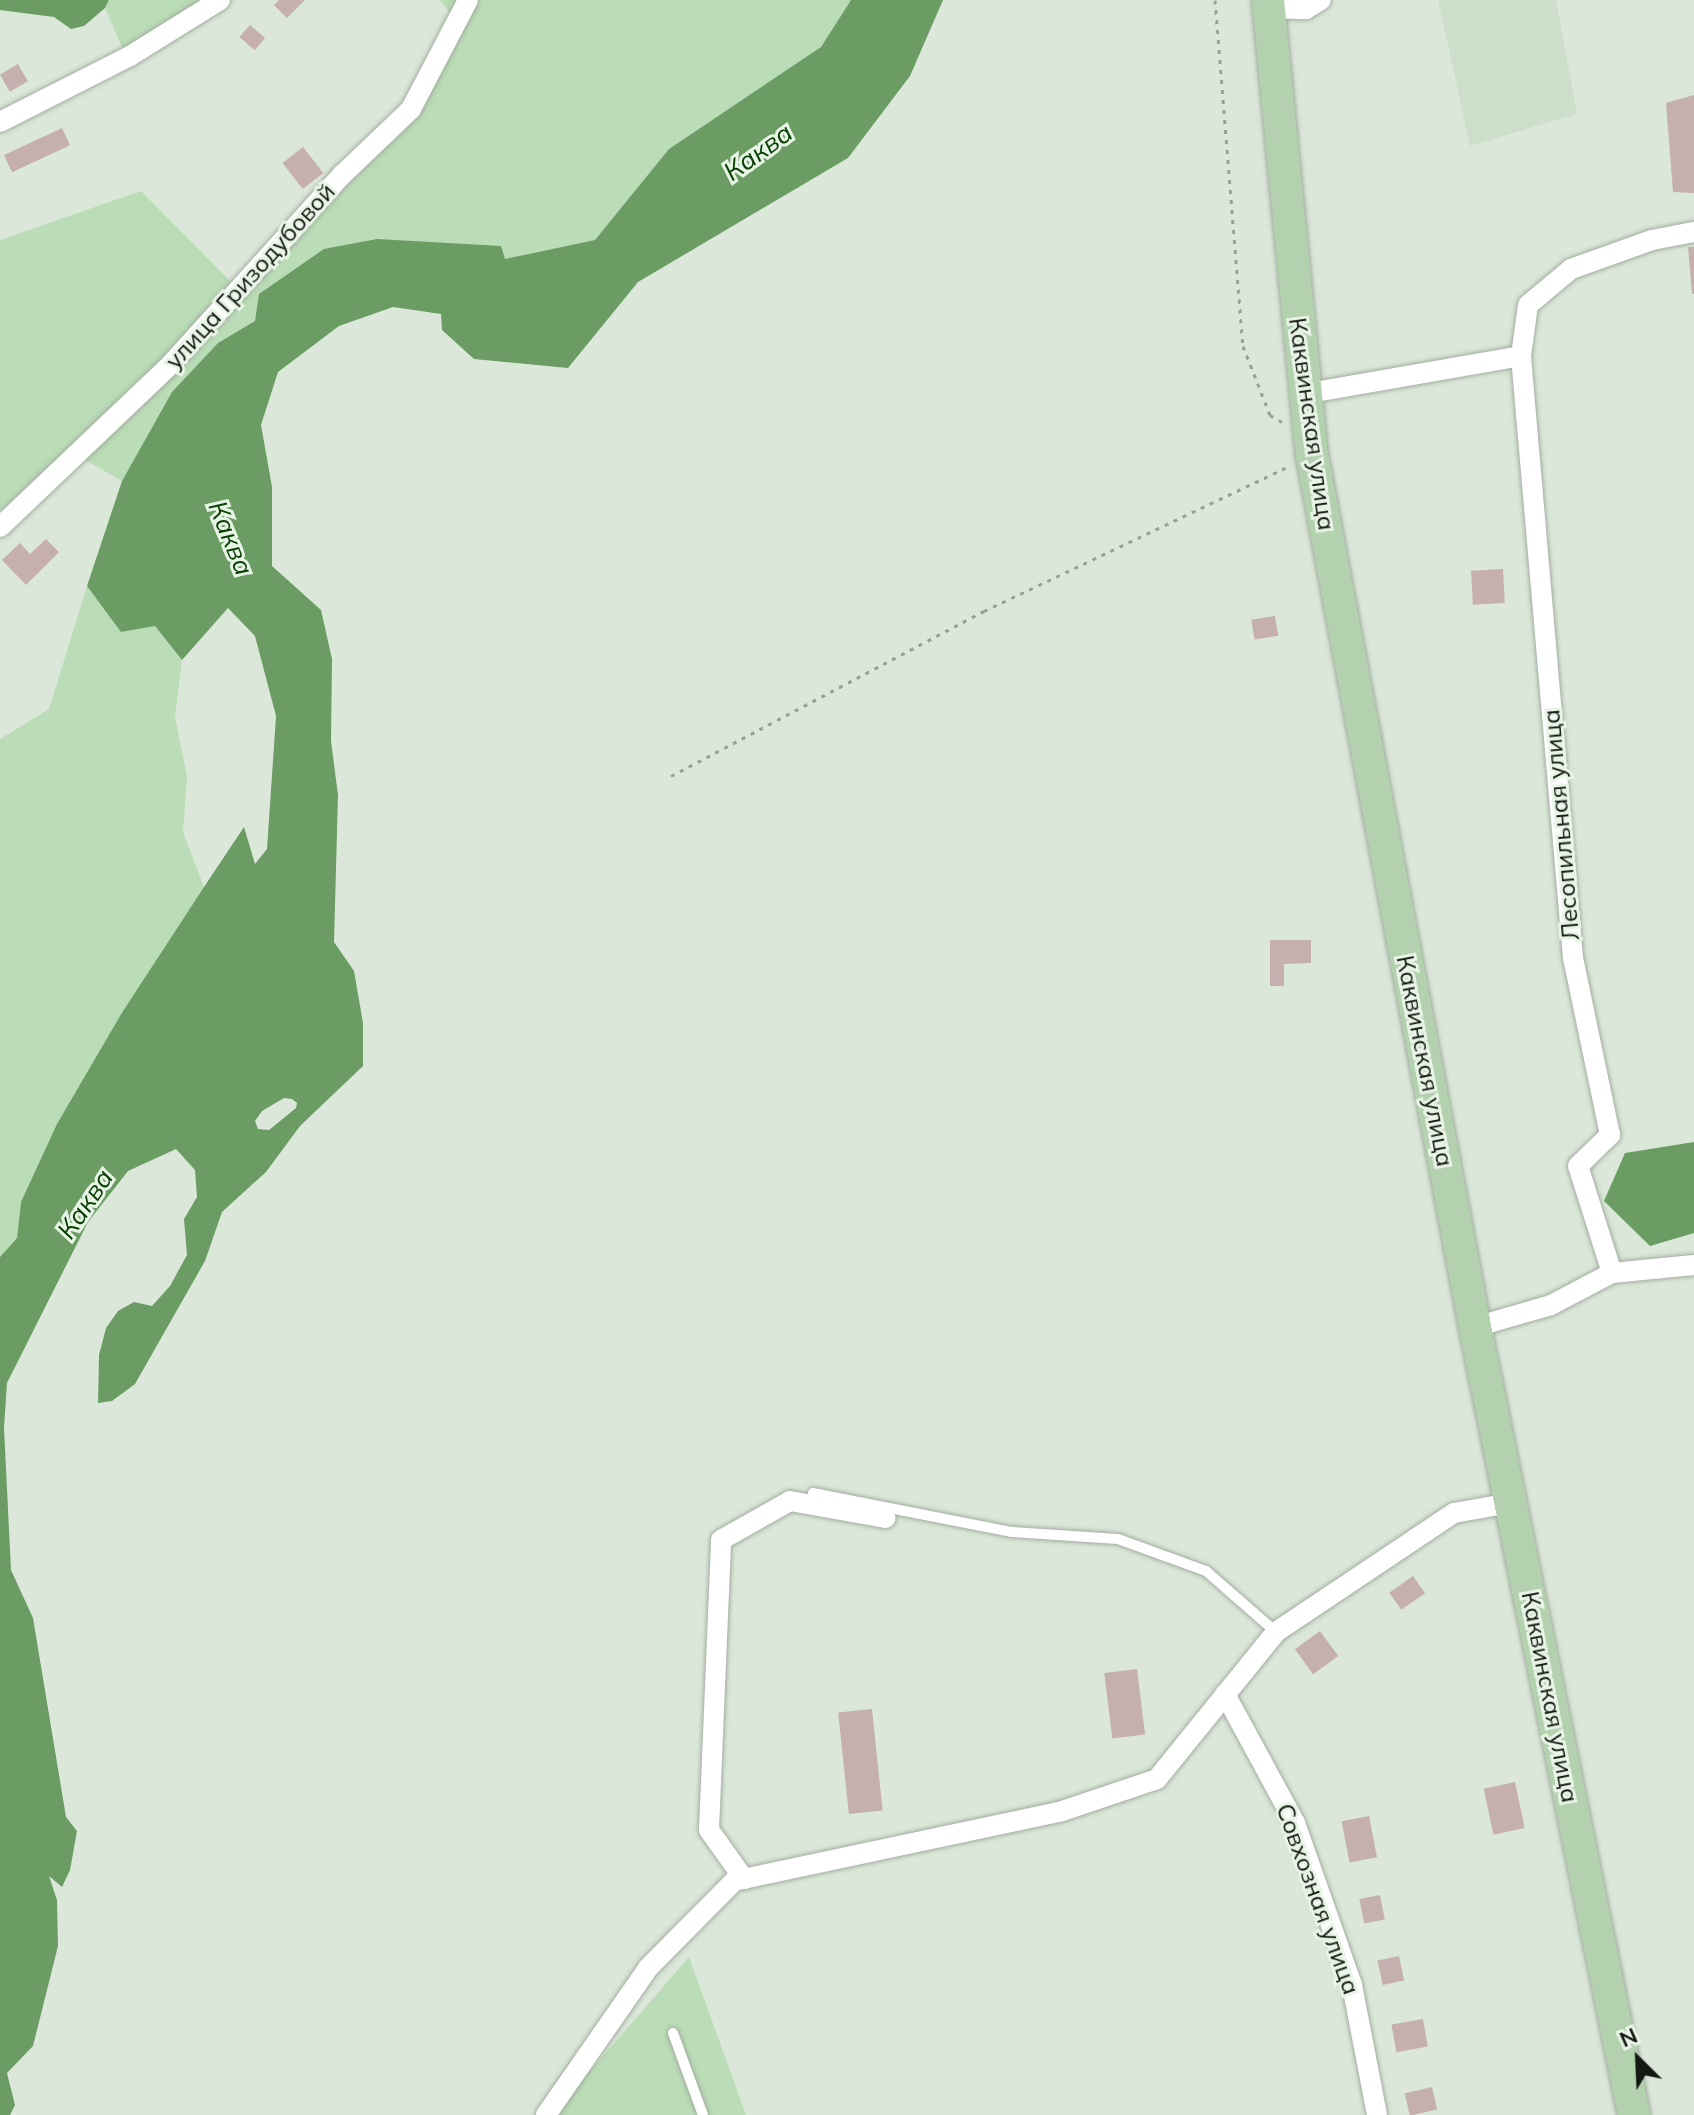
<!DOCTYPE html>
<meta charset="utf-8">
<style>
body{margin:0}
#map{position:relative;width:1694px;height:2115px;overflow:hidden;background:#dbe8d9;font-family:Mulish,sans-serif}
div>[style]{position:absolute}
.built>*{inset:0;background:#cddfca}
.green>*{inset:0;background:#badcb6}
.water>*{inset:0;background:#6a9c63}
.building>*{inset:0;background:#c5b0af;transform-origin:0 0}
.path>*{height:3px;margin-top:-1.5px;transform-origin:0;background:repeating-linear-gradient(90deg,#98a196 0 4px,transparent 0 10px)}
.roads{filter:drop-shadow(0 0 2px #a2aea0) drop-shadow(0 0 2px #a2aea0)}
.service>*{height:10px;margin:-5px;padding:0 5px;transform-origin:5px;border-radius:5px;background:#fff}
.minor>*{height:20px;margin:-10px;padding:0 10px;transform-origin:10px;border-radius:10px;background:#fff}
.primary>*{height:32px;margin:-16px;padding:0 16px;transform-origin:16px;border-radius:16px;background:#b3d1af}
span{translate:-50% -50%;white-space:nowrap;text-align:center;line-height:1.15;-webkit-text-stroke:6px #e8f5e6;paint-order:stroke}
.street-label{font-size:24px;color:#141813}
.water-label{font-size:26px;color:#073e02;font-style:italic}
.north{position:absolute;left:1598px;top:2019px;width:80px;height:80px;-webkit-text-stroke:6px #e8f5e6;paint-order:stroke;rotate:336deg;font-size:22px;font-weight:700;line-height:32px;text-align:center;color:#141813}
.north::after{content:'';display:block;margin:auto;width:28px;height:36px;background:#141813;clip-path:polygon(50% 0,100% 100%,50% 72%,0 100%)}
</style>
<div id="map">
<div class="built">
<div style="clip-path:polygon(1438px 0,1556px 0,1577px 114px,1470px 146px)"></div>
</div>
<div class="green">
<div style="clip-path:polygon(109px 0,214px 0,130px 56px,122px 47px,105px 8px)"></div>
<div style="clip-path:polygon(440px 0,851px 0,821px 47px,669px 149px,595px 240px,504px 259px,501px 246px,255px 321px,218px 343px,172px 392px,122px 481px,78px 456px,9px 519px,0 509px,0 240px,141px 191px,239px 290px,411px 109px,455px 19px)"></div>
<div style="clip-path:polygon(87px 586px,121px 632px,155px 626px,182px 660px,175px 717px,187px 777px,183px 832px,204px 887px,123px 1011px,21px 1202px,17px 1238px,0 1257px,0 739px,49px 709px)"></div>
<div style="clip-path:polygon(689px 1957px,746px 2115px,552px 2115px)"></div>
</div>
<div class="water">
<div style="clip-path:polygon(0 0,109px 0,105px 8px,84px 26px,71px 29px,54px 17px,0 10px)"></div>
<div style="clip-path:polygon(evenodd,851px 0,943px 0,910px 76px,848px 158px,638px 282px,568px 368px,474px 359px,442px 330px,441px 314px,393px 307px,339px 326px,278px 372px,261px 425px,272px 487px,272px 566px,321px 610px,332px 659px,331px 741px,338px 795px,334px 942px,354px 971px,363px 1023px,363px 1066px,300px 1126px,266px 1172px,222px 1212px,205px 1261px,135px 1384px,112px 1401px,98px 1403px,99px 1355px,106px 1328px,118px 1311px,134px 1302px,152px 1306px,170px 1286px,187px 1255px,184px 1219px,197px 1197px,195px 1170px,176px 1149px,128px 1171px,88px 1222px,7px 1383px,4px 1428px,11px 1570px,33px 1618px,66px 1817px,77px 1831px,70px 1870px,62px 1887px,49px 1876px,57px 1900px,58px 1946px,33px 2046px,7px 2073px,15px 2105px,10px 2115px,0 2115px,0 1257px,17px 1238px,21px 1202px,57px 1124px,123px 1011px,204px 887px,244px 827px,255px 864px,267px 849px,276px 716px,255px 636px,228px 608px,182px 660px,155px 626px,121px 632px,87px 586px,122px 481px,172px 392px,218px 343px,255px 321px,259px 294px,324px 249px,377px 239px,501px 246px,505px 259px,595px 240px,669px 149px,821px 47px,851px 0,284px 1098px,292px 1099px,297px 1103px,296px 1108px,269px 1130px,258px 1129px,255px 1121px,262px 1111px,284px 1098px)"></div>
<div style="clip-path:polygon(1694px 1142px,1694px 1233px,1650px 1246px,1604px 1201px,1625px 1153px)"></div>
</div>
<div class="building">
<div style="clip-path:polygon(279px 0,305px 0,287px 18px,274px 5px)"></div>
<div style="left:250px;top:25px;width:20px;height:16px;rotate:41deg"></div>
<div style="left:18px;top:64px;width:20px;height:21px;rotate:60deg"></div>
<div style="clip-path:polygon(1694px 95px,1694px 193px,1673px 192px,1666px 103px)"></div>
<div style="left:62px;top:128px;width:19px;height:64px;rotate:65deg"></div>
<div style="left:303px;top:147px;width:33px;height:26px;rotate:52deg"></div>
<div style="clip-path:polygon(1688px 247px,1694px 247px,1694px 294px,1692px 294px)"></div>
<div style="clip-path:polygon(46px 539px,59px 552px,26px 585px,2px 560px,20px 543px,30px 554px)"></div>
<div style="left:1503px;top:569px;width:34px;height:32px;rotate:87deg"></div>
<div style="left:1275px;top:616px;width:20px;height:24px;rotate:81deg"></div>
<div style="clip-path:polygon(1270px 940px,1311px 940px,1311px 963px,1284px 964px,1284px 986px,1270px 986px)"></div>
<div style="left:1413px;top:1576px;width:21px;height:29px;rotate:55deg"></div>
<div style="left:1320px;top:1631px;width:31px;height:31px;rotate:54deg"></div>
<div style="left:1137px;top:1669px;width:66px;height:33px;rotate:83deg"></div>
<div style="left:872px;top:1709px;width:102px;height:34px;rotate:84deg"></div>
<div style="left:1515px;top:1782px;width:47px;height:32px;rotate:78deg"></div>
<div style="left:1369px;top:1816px;width:42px;height:28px;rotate:79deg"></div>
<div style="left:1380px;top:1895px;width:25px;height:21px;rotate:79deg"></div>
<div style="left:1399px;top:1956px;width:25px;height:22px;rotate:78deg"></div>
<div style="left:1423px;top:2019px;width:28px;height:32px;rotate:80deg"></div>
<div style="left:1432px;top:2087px;width:23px;height:28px;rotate:77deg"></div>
</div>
<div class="path">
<div style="left:1215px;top:0;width:347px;rotate:85.4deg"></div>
<div style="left:1243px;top:346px;width:74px;rotate:68.6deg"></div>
<div style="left:1270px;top:415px;width:14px;rotate:30deg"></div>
<div style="left:671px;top:776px;width:354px;rotate:-27.8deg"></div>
<div style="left:984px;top:611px;width:335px;rotate:-25.4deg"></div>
</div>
<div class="roads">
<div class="service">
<div style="left:813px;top:1493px;width:203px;rotate:11.1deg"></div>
<div style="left:1012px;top:1532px;width:106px;rotate:3.8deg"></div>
<div style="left:1118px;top:1539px;width:94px;rotate:20deg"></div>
<div style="left:1206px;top:1571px;width:93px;rotate:41.1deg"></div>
<div style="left:673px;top:2033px;width:87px;rotate:69.9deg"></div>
</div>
<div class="minor">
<div style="left:1269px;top:8px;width:37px;rotate:2deg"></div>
<div style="left:1306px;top:9px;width:17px;rotate:-31deg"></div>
<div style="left:0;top:122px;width:146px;rotate:-26.9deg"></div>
<div style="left:130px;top:56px;width:106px;rotate:-31.9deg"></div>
<div style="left:1304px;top:394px;width:220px;rotate:-9.9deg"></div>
<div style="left:0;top:527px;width:238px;rotate:-43.6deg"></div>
<div style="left:172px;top:363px;width:255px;rotate:-47.9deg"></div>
<div style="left:343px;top:174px;width:94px;rotate:-43.7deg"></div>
<div style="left:411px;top:109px;width:123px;rotate:-62.4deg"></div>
<div style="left:1612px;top:1273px;width:112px;rotate:-107.6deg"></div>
<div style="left:1578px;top:1166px;width:45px;rotate:-44.1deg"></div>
<div style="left:1610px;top:1135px;width:181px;rotate:-101.8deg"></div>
<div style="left:1573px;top:958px;width:604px;rotate:-94.94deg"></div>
<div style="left:1521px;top:356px;width:51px;rotate:-82.2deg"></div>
<div style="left:1528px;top:305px;width:56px;rotate:-39.9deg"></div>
<div style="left:1571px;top:269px;width:86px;rotate:-19.7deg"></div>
<div style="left:1652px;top:240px;width:43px;rotate:-10.8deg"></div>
<div style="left:1475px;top:1327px;width:79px;rotate:-16.1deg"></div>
<div style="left:1551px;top:1305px;width:69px;rotate:-27.7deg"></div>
<div style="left:1612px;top:1273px;width:82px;rotate:-5.6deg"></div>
<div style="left:1225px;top:1694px;width:147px;rotate:61.5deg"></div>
<div style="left:1295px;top:1823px;width:172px;rotate:70.6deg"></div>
<div style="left:1352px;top:1985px;width:132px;rotate:79.1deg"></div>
<div style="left:744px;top:1879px;width:60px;rotate:-125.5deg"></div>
<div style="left:709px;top:1830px;width:290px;rotate:-87.6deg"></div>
<div style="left:721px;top:1540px;width:79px;rotate:-29.5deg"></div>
<div style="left:790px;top:1501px;width:97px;rotate:10.1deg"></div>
<div style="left:546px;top:2115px;width:179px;rotate:-55.2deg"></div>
<div style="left:648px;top:1968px;width:122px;rotate:-45.3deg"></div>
<div style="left:734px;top:1881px;width:335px;rotate:-12deg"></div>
<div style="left:1062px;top:1811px;width:100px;rotate:-18.6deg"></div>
<div style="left:1157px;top:1779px;width:189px;rotate:-51deg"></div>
<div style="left:1276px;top:1632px;width:214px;rotate:-33.8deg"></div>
<div style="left:1454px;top:1513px;width:57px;rotate:-10.1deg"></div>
</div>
<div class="primary">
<div style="left:1268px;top:0;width:457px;rotate:84.5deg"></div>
<div style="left:1312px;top:455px;width:887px;rotate:79.41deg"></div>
<div style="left:1475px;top:1327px;width:804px;rotate:78.59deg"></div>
</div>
</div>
<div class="street-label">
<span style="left:250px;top:276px;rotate:-48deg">улица Гризодубовой</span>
<span style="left:1312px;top:424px;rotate:82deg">Каквинская улица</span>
<span style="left:1561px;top:825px;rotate:-95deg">Лесопильная улица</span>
<span style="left:1425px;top:1061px;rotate:79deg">Каквинская улица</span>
<span style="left:1550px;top:1697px;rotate:79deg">Каквинская улица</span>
<span style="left:1318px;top:1899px;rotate:70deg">Совхозная улица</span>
</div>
<div class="water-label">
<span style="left:758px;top:152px;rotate:-36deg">Каква</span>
<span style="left:231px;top:538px;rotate:68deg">Каква</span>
<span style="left:85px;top:1204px;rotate:-56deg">Каква</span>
</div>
<div class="north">N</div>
</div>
